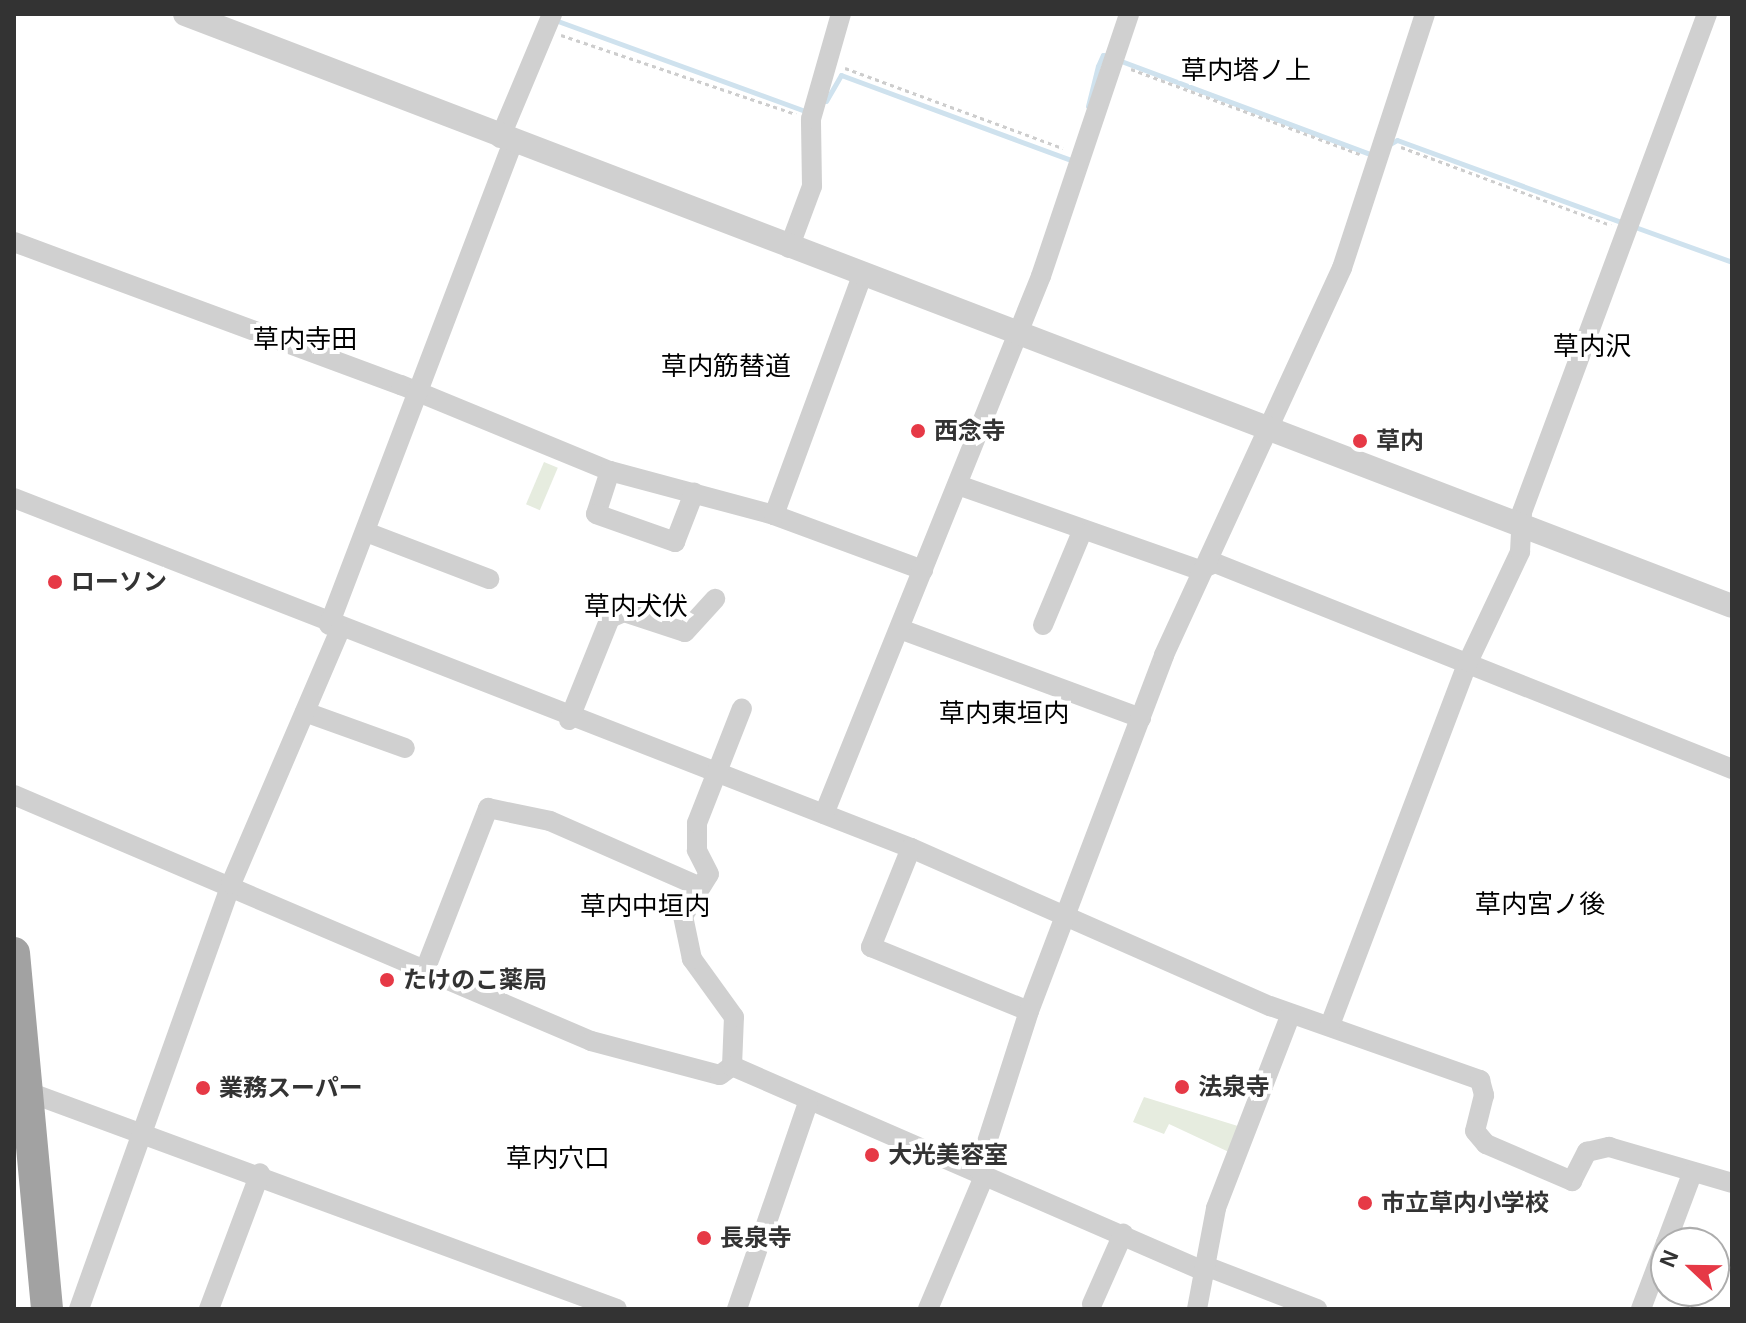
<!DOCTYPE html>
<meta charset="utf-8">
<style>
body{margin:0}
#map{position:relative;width:1746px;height:1323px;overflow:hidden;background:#fff;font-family:Arial,"Noto Sans JP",sans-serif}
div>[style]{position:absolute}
.green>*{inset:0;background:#e6ecdf;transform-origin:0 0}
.stream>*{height:5px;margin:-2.5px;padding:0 2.5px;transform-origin:2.5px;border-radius:2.5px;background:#cfe2ee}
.path>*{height:3px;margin-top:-1.5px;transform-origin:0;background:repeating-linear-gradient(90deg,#cdcdcd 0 4px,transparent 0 8px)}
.minor>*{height:20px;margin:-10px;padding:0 10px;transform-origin:10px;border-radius:10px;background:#d0d0d0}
.tertiary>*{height:24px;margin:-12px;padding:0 12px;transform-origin:12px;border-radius:12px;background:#d0d0d0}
.trunk>*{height:32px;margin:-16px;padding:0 16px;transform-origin:16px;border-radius:16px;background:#a2a2a2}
.dots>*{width:22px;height:22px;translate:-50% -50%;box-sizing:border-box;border:4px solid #fff;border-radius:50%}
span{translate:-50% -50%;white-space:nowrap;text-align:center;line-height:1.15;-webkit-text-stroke:8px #fff;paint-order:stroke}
.poi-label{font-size:24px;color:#333;font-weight:700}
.left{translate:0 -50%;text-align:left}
.neighbourhood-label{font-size:26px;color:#000}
.frame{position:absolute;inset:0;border:16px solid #333;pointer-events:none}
.north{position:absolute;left:1650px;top:1227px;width:80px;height:80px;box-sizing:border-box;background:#fff;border:2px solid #adadad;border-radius:50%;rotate:292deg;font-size:22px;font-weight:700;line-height:32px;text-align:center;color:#333}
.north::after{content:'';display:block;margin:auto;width:28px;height:36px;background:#e63946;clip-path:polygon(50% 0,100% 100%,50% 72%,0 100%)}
</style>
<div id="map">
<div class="green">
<div style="left:544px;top:462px;width:15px;height:46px;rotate:23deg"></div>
<div style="clip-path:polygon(1144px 1097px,1241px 1127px,1231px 1153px,1169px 1124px,1164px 1134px,1133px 1122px)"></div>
</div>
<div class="stream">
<div style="left:555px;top:20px;width:269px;rotate:20deg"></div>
<div style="left:1121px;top:61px;width:269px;rotate:20.5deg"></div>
<div style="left:826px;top:101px;width:30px;rotate:-60deg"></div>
<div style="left:841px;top:75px;width:247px;rotate:20.3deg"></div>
<div style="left:1088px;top:106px;width:41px;rotate:-76deg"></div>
<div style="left:1098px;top:66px;width:12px;rotate:-66deg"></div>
<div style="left:1103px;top:55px;width:8px;rotate:14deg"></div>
<div style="left:1388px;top:145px;width:10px;rotate:-29deg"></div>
<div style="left:1397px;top:140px;width:244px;rotate:20.1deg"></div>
<div style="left:1635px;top:227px;width:103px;rotate:19.8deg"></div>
</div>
<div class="path">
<div style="left:561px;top:35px;width:248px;rotate:18.6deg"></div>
<div style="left:845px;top:68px;width:232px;rotate:20.2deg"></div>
<div style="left:1131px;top:69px;width:244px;rotate:20.4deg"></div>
<div style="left:1401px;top:147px;width:224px;rotate:20.4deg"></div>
</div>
<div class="minor">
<div style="left:500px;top:138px;width:134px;rotate:-67.2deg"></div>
<div style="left:14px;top:242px;width:413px;rotate:20.3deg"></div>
<div style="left:401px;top:385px;width:226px;rotate:22.4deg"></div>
<div style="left:610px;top:471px;width:170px;rotate:15deg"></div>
<div style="left:774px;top:515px;width:159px;rotate:20.3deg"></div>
<div style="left:789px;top:248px;width:66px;rotate:-69.6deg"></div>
<div style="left:812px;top:186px;width:67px;rotate:-90.9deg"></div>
<div style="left:811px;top:119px;width:109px;rotate:-74.1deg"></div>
<div style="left:610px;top:471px;width:45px;rotate:108deg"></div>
<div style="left:596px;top:514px;width:84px;rotate:19.5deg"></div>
<div style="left:675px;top:542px;width:53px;rotate:-68.8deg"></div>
<div style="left:958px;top:485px;width:256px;rotate:19.4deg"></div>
<div style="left:1199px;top:570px;width:17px;rotate:-24deg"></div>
<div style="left:1215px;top:563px;width:557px;rotate:21.72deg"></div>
<div style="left:14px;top:498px;width:963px;rotate:21.32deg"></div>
<div style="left:911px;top:848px;width:392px;rotate:23.8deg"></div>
<div style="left:1270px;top:1006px;width:223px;rotate:19.4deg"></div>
<div style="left:1480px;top:1080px;width:16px;rotate:75deg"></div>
<div style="left:1484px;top:1095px;width:37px;rotate:104deg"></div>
<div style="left:1475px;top:1131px;width:17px;rotate:50deg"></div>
<div style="left:1486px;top:1144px;width:94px;rotate:23.3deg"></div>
<div style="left:1572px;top:1181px;width:33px;rotate:-63deg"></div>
<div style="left:1587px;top:1152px;width:23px;rotate:-13deg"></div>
<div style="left:1609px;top:1147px;width:128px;rotate:16.3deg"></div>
<div style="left:774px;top:515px;width:255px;rotate:-69.8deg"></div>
<div style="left:366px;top:532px;width:132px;rotate:20.9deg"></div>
<div style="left:329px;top:625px;width:517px;rotate:-69.15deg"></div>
<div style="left:1043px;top:625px;width:99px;rotate:-67.3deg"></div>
<div style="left:900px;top:629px;width:257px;rotate:20.3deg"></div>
<div style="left:305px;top:712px;width:106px;rotate:19.8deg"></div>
<div style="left:569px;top:720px;width:110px;rotate:-68.1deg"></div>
<div style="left:610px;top:618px;width:15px;rotate:-23deg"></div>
<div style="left:624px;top:612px;width:64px;rotate:18.2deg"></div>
<div style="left:685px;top:632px;width:45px;rotate:-47.7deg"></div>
<div style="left:14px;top:795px;width:627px;rotate:23.09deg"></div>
<div style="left:591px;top:1041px;width:133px;rotate:14.8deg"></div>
<div style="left:720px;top:1075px;width:15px;rotate:-37deg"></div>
<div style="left:732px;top:1066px;width:49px;rotate:-87.7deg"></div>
<div style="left:734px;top:1017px;width:72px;rotate:-125.9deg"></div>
<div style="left:692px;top:959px;width:44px;rotate:-101.8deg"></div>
<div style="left:683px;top:916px;width:49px;rotate:-58.2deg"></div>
<div style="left:709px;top:874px;width:27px;rotate:-117deg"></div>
<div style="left:697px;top:850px;width:27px;rotate:-90deg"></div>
<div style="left:697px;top:823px;width:123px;rotate:-68.6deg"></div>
<div style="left:824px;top:814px;width:580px;rotate:-68.03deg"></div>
<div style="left:1041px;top:276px;width:276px;rotate:-71.4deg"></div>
<div style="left:911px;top:848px;width:107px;rotate:112deg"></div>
<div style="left:871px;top:947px;width:170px;rotate:22.1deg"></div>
<div style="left:425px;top:970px;width:174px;rotate:-68.7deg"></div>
<div style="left:488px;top:808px;width:63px;rotate:11.8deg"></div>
<div style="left:550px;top:821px;width:164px;rotate:23.7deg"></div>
<div style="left:1330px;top:1025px;width:388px;rotate:-69.2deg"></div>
<div style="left:1468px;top:662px;width:122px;rotate:-64.7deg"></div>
<div style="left:1520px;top:552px;width:40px;rotate:-87.1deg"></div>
<div style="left:1522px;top:512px;width:531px;rotate:-69.62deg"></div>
<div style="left:732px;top:1066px;width:517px;rotate:23.49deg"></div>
<div style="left:20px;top:1089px;width:636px;rotate:20.23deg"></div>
<div style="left:978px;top:1170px;width:167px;rotate:-72.2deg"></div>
<div style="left:1029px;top:1011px;width:381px;rotate:-69.2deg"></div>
<div style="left:1164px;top:655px;width:426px;rotate:-65.3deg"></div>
<div style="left:1342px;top:268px;width:267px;rotate:-71.9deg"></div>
<div style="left:1666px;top:1243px;width:74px;rotate:-69.4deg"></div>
<div style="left:1208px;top:1267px;width:117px;rotate:21.1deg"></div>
<div style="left:1092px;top:1304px;width:77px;rotate:-66.1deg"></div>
<div style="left:79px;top:1309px;width:451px;rotate:-70.3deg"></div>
<div style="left:231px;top:884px;width:276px;rotate:-66.8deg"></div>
<div style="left:209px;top:1309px;width:145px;rotate:-69.4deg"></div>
<div style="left:737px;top:1309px;width:218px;rotate:-71deg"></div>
<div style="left:928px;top:1309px;width:141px;rotate:-67.1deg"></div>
<div style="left:1197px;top:1309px;width:103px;rotate:-79.3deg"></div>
<div style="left:1216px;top:1208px;width:208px;rotate:-68.9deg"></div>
<div style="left:1641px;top:1309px;width:71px;rotate:-69.3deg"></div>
</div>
<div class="tertiary">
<div style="left:185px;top:14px;width:1656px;rotate:20.94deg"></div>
</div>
<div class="trunk">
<div style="left:14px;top:953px;width:358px;rotate:84.7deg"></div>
</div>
<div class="dots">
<div style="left:918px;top:431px;background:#e63946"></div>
<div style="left:1360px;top:441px;background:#e63946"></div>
<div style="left:55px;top:582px;background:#e63946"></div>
<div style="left:387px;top:980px;background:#e63946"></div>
<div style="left:1182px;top:1087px;background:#e63946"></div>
<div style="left:203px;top:1088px;background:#e63946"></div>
<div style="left:872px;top:1155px;background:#e63946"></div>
<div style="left:1365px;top:1203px;background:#e63946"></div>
<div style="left:704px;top:1238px;background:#e63946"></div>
</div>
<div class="poi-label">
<span class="left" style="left:934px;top:431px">西念寺</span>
<span class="left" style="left:1376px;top:441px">草内</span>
<span class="left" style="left:71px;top:582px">ローソン</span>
<span class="left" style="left:403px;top:980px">たけのこ薬局</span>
<span class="left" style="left:1198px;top:1087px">法泉寺</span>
<span class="left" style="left:219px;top:1088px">業務スーパー</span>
<span class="left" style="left:888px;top:1155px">大光美容室</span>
<span class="left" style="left:1381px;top:1203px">市立草内小学校</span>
<span class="left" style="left:720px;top:1238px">長泉寺</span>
</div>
<div class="neighbourhood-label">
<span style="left:1246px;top:71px">草内塔ノ上</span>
<span style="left:305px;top:340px">草内寺田</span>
<span style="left:1592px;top:347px">草内沢</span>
<span style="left:726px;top:367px">草内筋替道</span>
<span style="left:636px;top:607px">草内犬伏</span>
<span style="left:1004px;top:714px">草内東垣内</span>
<span style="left:1540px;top:905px">草内宮ノ後</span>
<span style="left:645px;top:907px">草内中垣内</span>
<span style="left:558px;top:1159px">草内穴口</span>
</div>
<div class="frame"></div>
<div class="north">N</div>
</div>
